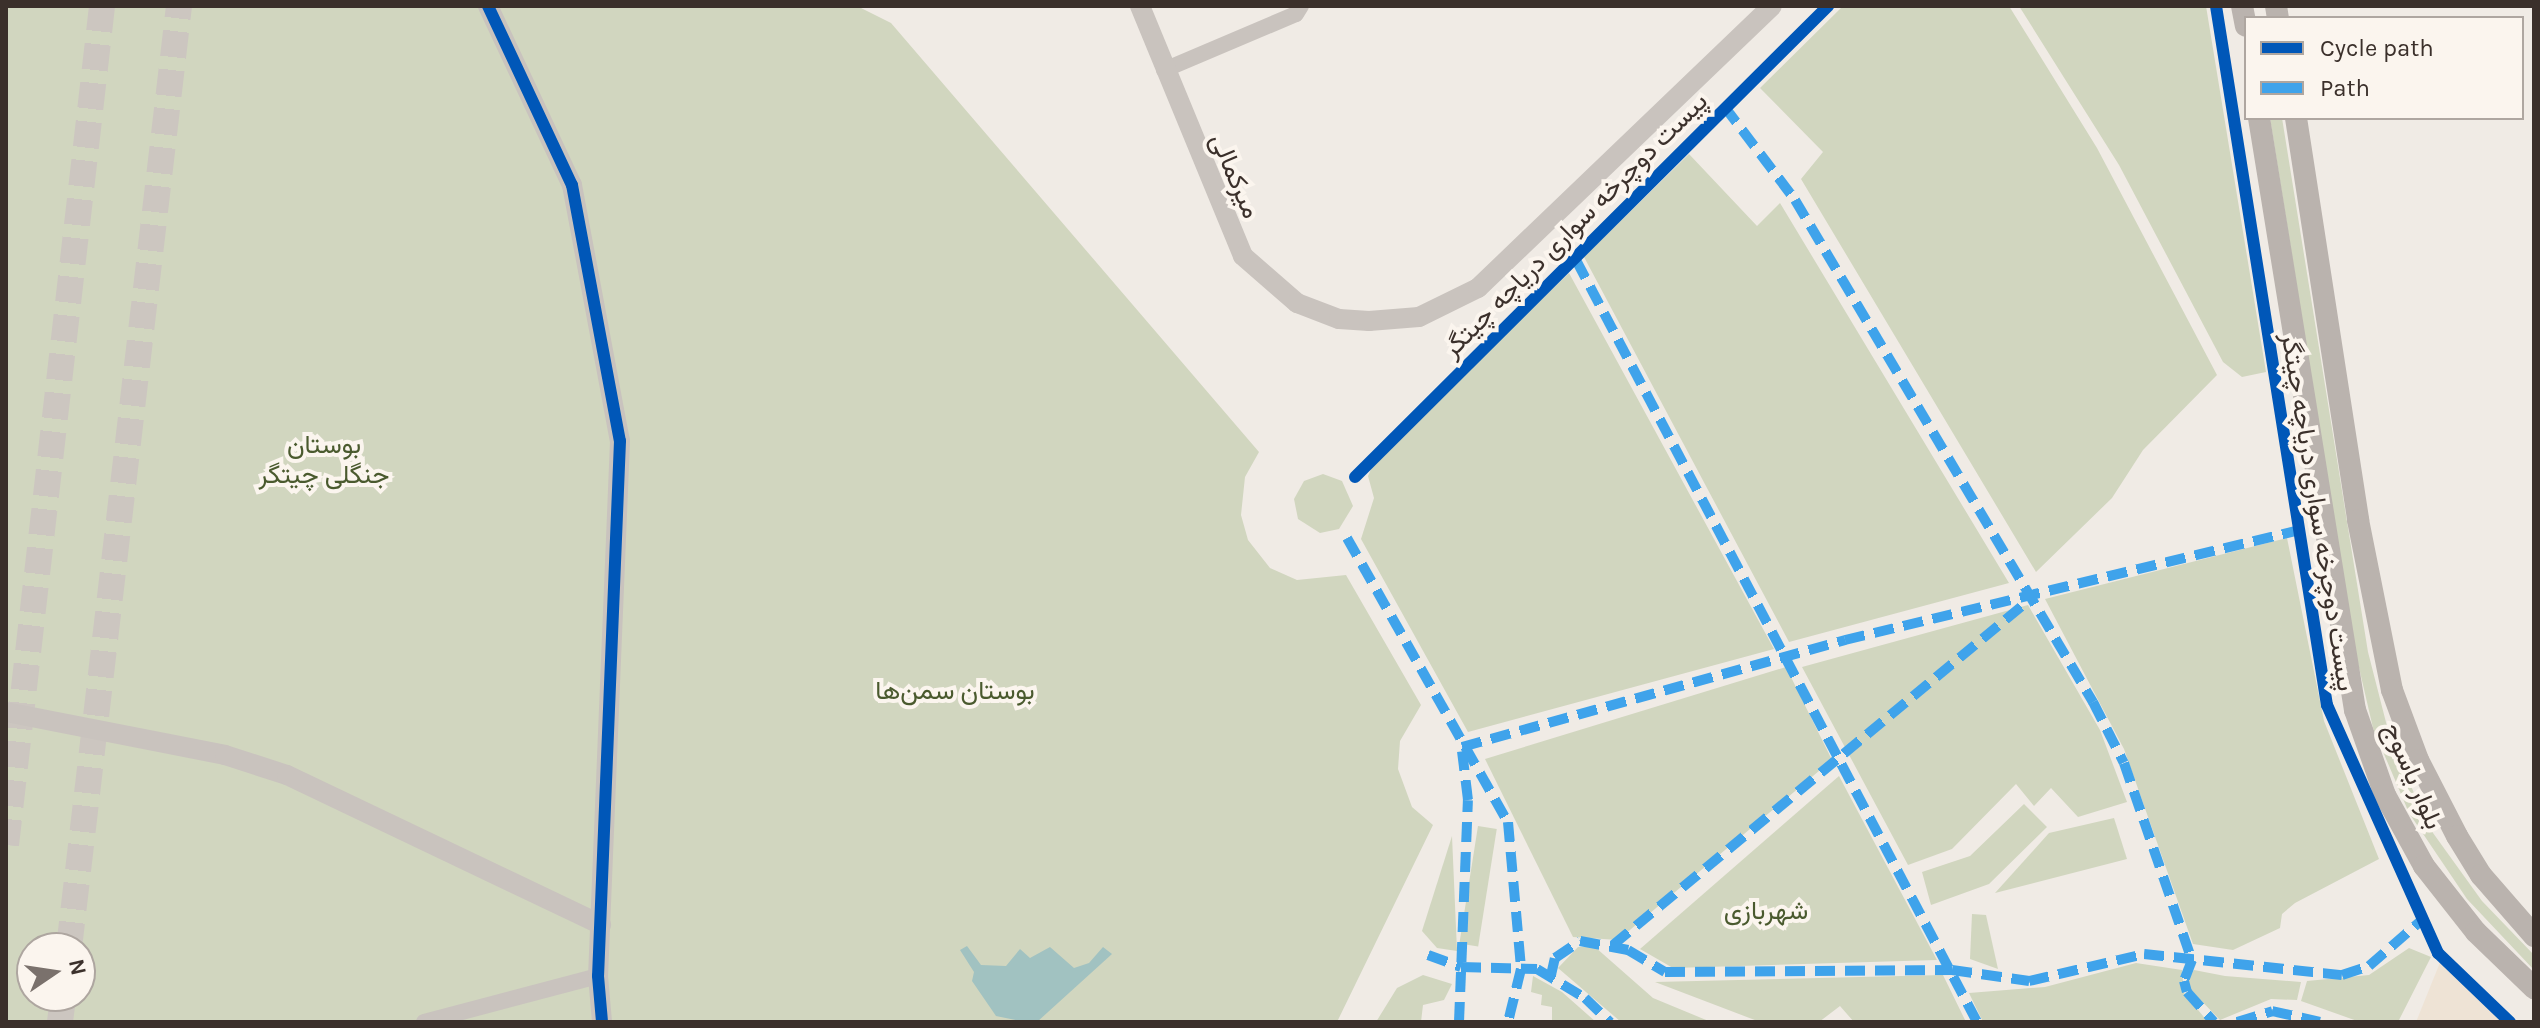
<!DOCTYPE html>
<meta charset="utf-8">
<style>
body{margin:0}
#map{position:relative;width:2540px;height:1028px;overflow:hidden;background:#f0ebe5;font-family:Karla,Vazirmatn,sans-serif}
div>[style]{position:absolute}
.green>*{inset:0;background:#d1d6bf;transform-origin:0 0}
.plaza>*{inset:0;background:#eee3d5}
.water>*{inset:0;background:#a1c2c1}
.trunk-tunnel>*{height:26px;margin-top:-13px;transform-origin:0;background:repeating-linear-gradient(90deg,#ccc6c0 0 26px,transparent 0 39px)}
.minor>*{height:16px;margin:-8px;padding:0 8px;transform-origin:8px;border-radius:8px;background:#c9c3be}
.tertiary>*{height:20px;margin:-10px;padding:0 10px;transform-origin:10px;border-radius:10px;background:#c9c3be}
.secondary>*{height:22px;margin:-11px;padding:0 11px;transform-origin:11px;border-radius:11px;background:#bab3ae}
.quiet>*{height:10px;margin-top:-5px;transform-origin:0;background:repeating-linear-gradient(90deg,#3fa3eb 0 20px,transparent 0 30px)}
.cycleway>*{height:12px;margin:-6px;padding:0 6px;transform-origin:6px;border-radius:6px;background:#0057b8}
span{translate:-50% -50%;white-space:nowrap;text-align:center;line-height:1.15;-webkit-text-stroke:8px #fbf5ee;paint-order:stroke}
.street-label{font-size:26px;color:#3b302b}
.park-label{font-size:26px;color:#4a5a2e}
.frame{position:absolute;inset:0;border:8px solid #3b302b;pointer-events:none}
.legend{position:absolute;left:2244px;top:16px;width:280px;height:104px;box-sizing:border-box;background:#fbf5ee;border:2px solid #aea6a0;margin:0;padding:10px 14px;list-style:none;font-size:24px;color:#3b302b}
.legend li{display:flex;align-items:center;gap:16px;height:40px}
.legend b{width:40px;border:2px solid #aea6a0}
.north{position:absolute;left:16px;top:932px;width:80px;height:80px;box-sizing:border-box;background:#fbf5ee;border:2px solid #aea6a0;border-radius:50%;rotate:77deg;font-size:22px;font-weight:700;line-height:32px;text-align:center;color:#3b302b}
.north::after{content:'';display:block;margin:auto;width:28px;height:36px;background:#7a716c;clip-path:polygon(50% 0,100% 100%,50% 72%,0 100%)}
</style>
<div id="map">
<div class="green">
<div style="clip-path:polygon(evenodd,6px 6px,857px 6px,891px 23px,1259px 452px,1245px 477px,1241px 515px,1248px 540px,1270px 568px,1297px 580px,1346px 575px,1421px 705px,1400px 741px,1398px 769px,1412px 807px,1433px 825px,1337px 1022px,6px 1022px,6px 6px,32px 948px,80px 948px,80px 996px,32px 996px,32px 948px)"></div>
<div style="clip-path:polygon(1843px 6px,2009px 6px,2097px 148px,2217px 375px,2143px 450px,2112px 498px,2036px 572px,1801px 179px,1823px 152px,1760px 88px)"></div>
<div style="clip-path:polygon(2019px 6px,2206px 6px,2266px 372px,2242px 377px,2223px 362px,2119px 165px)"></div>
<div style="clip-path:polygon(2270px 118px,2282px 118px,2368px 652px,2389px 734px,2428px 826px,2482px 901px,2534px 955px,2534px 970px,2467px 899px,2409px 813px,2373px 728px,2354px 646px)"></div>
<div style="clip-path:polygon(1689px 154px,1757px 226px,1780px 203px,2009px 583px,1789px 642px,1584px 257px)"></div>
<div style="clip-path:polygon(1569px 273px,1774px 649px,1468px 732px,1361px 539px,1374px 498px,1368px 476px,1376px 458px)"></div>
<div style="clip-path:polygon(1323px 474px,1342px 481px,1353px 506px,1339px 529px,1320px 533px,1298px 519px,1294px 499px,1304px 481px)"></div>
<div style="clip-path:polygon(2287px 538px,2324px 721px,2379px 859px,2295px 903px,2282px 914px,2280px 928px,2233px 950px,2193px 944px,2124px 749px,2045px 599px)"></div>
<div style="clip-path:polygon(2028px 605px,2100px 730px,2127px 802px,2078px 817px,2051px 788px,2034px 806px,2016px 784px,1952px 849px,1908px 865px,1802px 667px)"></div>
<div style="clip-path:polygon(1786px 667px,1832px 760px,1618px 940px,1573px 937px,1485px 759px)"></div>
<div style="clip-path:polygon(1839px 776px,1937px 960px,1673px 968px,1640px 949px)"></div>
<div style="clip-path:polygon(2024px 804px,2047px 827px,1989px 884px,1931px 905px,1922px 872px,1970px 856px)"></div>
<div style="clip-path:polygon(2114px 818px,2127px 859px,1995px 893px,2049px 833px)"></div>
<div style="left:1478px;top:826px;width:19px;height:119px;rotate:9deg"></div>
<div style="clip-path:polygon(1452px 836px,1457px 951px,1437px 948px,1422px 931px)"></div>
<div style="clip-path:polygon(1972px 914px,1986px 915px,1998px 969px,1970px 959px)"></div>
<div style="clip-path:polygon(1578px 947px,1595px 947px,1653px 998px,1711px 1022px,1621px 1022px,1558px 968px)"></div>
<div style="clip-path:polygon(2409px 948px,2431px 957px,2398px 1022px,2360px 1022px,2301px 1001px,2307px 981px,2369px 975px)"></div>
<div style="clip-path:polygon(2136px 963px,2182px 970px,2184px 993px,2208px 1022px,1983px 1022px,1969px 993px,2045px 987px)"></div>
<div style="clip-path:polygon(2194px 970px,2225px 976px,2301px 982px,2297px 1000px,2271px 999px,2220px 1020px,2191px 990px,2187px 980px)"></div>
<div style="clip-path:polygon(1423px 975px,1452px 984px,1444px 1000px,1423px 1005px,1421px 1022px,1376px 1022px,1397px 988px)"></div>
<div style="clip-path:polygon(1943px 975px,1966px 1022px,1854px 1022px,1840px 1006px,1819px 1022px,1760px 1022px,1655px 982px)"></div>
<div style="clip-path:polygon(1533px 976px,1562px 992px,1596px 1022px,1552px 1022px,1552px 1007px,1541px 1005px,1542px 995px,1531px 992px)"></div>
</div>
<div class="plaza">
<div style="clip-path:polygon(2441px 960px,2504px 1022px,2416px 1022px)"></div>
</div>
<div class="water">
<div style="clip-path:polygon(967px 946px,981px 965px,1006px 966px,1020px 949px,1030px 958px,1050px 947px,1074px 968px,1089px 963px,1103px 947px,1112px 954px,1037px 1022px,1025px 1022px,996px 1016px,972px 981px,974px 972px,960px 950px)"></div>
</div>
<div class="trunk-tunnel">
<div style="left:6px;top:845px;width:844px;rotate:-83.47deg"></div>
<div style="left:69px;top:948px;width:948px;rotate:-83.34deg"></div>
<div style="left:60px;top:1022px;width:26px;rotate:-83deg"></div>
</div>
<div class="minor">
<div style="left:1164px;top:70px;width:143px;rotate:-23deg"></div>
<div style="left:1296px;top:14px;width:9px;rotate:-58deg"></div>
<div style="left:424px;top:1022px;width:180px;rotate:-14.8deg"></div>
</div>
<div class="tertiary">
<div style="left:488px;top:6px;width:198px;rotate:64.9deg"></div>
<div style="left:572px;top:185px;width:260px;rotate:79.4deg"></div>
<div style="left:620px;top:441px;width:535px;rotate:92.35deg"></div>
<div style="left:598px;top:976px;width:46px;rotate:85deg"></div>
<div style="left:1140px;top:6px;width:270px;rotate:67.6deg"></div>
<div style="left:1243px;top:256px;width:72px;rotate:41deg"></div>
<div style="left:1297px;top:303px;width:45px;rotate:20.9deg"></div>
<div style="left:1339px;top:319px;width:30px;rotate:4deg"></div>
<div style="left:1369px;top:321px;width:50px;rotate:-4.6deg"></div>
<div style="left:1419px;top:317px;width:66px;rotate:-26.2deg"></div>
<div style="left:1478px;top:288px;width:407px;rotate:-43.8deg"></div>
<div style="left:6px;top:712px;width:223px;rotate:11.1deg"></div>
<div style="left:225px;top:755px;width:65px;rotate:17.9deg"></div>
<div style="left:287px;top:775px;width:348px;rotate:25.5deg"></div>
</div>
<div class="secondary">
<div style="left:2242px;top:6px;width:20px;rotate:79deg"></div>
<div style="left:2276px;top:6px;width:12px;rotate:81deg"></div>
<div style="left:2259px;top:118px;width:600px;rotate:80.79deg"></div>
<div style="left:2355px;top:710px;width:90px;rotate:70.6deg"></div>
<div style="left:2385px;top:795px;width:81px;rotate:61.2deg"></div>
<div style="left:2424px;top:866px;width:84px;rotate:51.8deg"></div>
<div style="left:2476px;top:932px;width:81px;rotate:44deg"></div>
<div style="left:2296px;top:118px;width:407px;rotate:81.2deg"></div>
<div style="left:2358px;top:520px;width:173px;rotate:78.7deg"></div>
<div style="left:2392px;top:690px;width:75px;rotate:69.6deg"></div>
<div style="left:2418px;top:760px;width:85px;rotate:62.8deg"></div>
<div style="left:2457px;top:836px;width:46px;rotate:58.4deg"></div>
<div style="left:2481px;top:875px;width:81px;rotate:49deg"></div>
</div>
<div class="quiet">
<div style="left:1724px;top:106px;width:118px;rotate:52.9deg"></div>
<div style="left:1795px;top:200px;width:584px;rotate:59.31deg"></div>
<div style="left:2093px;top:702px;width:68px;rotate:63.1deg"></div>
<div style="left:2124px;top:763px;width:208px;rotate:71deg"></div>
<div style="left:2192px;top:960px;width:22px;rotate:111deg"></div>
<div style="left:2184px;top:981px;width:11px;rotate:75deg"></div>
<div style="left:2187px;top:992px;width:40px;rotate:48deg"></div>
<div style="left:1576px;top:260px;width:861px;rotate:62.24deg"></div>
<div style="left:1347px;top:538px;width:326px;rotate:60.5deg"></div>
<div style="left:1508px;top:822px;width:148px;rotate:84.9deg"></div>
<div style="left:1521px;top:969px;width:55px;rotate:103.8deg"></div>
<div style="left:1462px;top:747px;width:398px;rotate:-15.6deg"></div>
<div style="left:1845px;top:640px;width:467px;rotate:-13.6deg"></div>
<div style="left:1613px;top:945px;width:539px;rotate:-39.66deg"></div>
<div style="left:1428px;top:955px;width:35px;rotate:20deg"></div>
<div style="left:1461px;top:967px;width:76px;rotate:1.5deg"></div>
<div style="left:1537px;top:969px;width:56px;rotate:31.1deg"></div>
<div style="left:1585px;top:998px;width:35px;rotate:44deg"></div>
<div style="left:1551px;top:975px;width:17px;rotate:-77deg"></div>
<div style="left:1555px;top:958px;width:30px;rotate:-34deg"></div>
<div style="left:1580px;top:941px;width:49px;rotate:10.6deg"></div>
<div style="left:1628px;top:950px;width:43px;rotate:30.7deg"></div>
<div style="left:1665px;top:972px;width:287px;rotate:-0.4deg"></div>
<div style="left:1952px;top:970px;width:78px;rotate:8.1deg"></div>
<div style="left:2029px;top:981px;width:118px;rotate:-13.2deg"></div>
<div style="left:2144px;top:954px;width:199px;rotate:6.1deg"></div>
<div style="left:2342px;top:975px;width:28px;rotate:-18deg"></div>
<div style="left:2369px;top:966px;width:70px;rotate:-41deg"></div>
<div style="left:1459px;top:1022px;width:222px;rotate:-87.7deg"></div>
<div style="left:1468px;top:800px;width:49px;rotate:-97deg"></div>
<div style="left:2237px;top:1022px;width:37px;rotate:-17deg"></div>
<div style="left:2272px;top:1011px;width:49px;rotate:12.9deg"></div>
</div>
<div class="cycleway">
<div style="left:488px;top:6px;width:198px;rotate:64.9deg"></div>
<div style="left:572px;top:185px;width:260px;rotate:79.4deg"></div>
<div style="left:620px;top:441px;width:535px;rotate:92.35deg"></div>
<div style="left:598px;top:976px;width:46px;rotate:85deg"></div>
<div style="left:2216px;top:6px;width:708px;rotate:80.98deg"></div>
<div style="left:2327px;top:705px;width:272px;rotate:65.9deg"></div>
<div style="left:2438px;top:953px;width:100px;rotate:43.8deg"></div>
<div style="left:1355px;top:477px;width:668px;rotate:-44.88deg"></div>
</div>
<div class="street-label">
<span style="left:1235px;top:176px;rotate:67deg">میرکمالی</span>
<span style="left:1575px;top:225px;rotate:-45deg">پیست دوچرخه سواری دریاچه چیتگر</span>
<span style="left:2318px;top:512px;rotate:81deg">پیست دوچرخه سواری دریاچه چیتگر</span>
<span style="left:2413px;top:776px;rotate:67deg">بلوار یاسوج</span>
</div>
<div class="park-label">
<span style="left:324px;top:460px">بوستان<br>جنگلی چیتگر</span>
<span style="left:955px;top:691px">بوستان سمن‌ها</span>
<span style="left:1766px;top:911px">شهربازی</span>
</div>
<div class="frame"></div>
<ul class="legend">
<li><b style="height:10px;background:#0057b8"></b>Cycle path</li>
<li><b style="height:10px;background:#3fa3eb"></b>Path</li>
</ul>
<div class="north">N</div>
</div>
